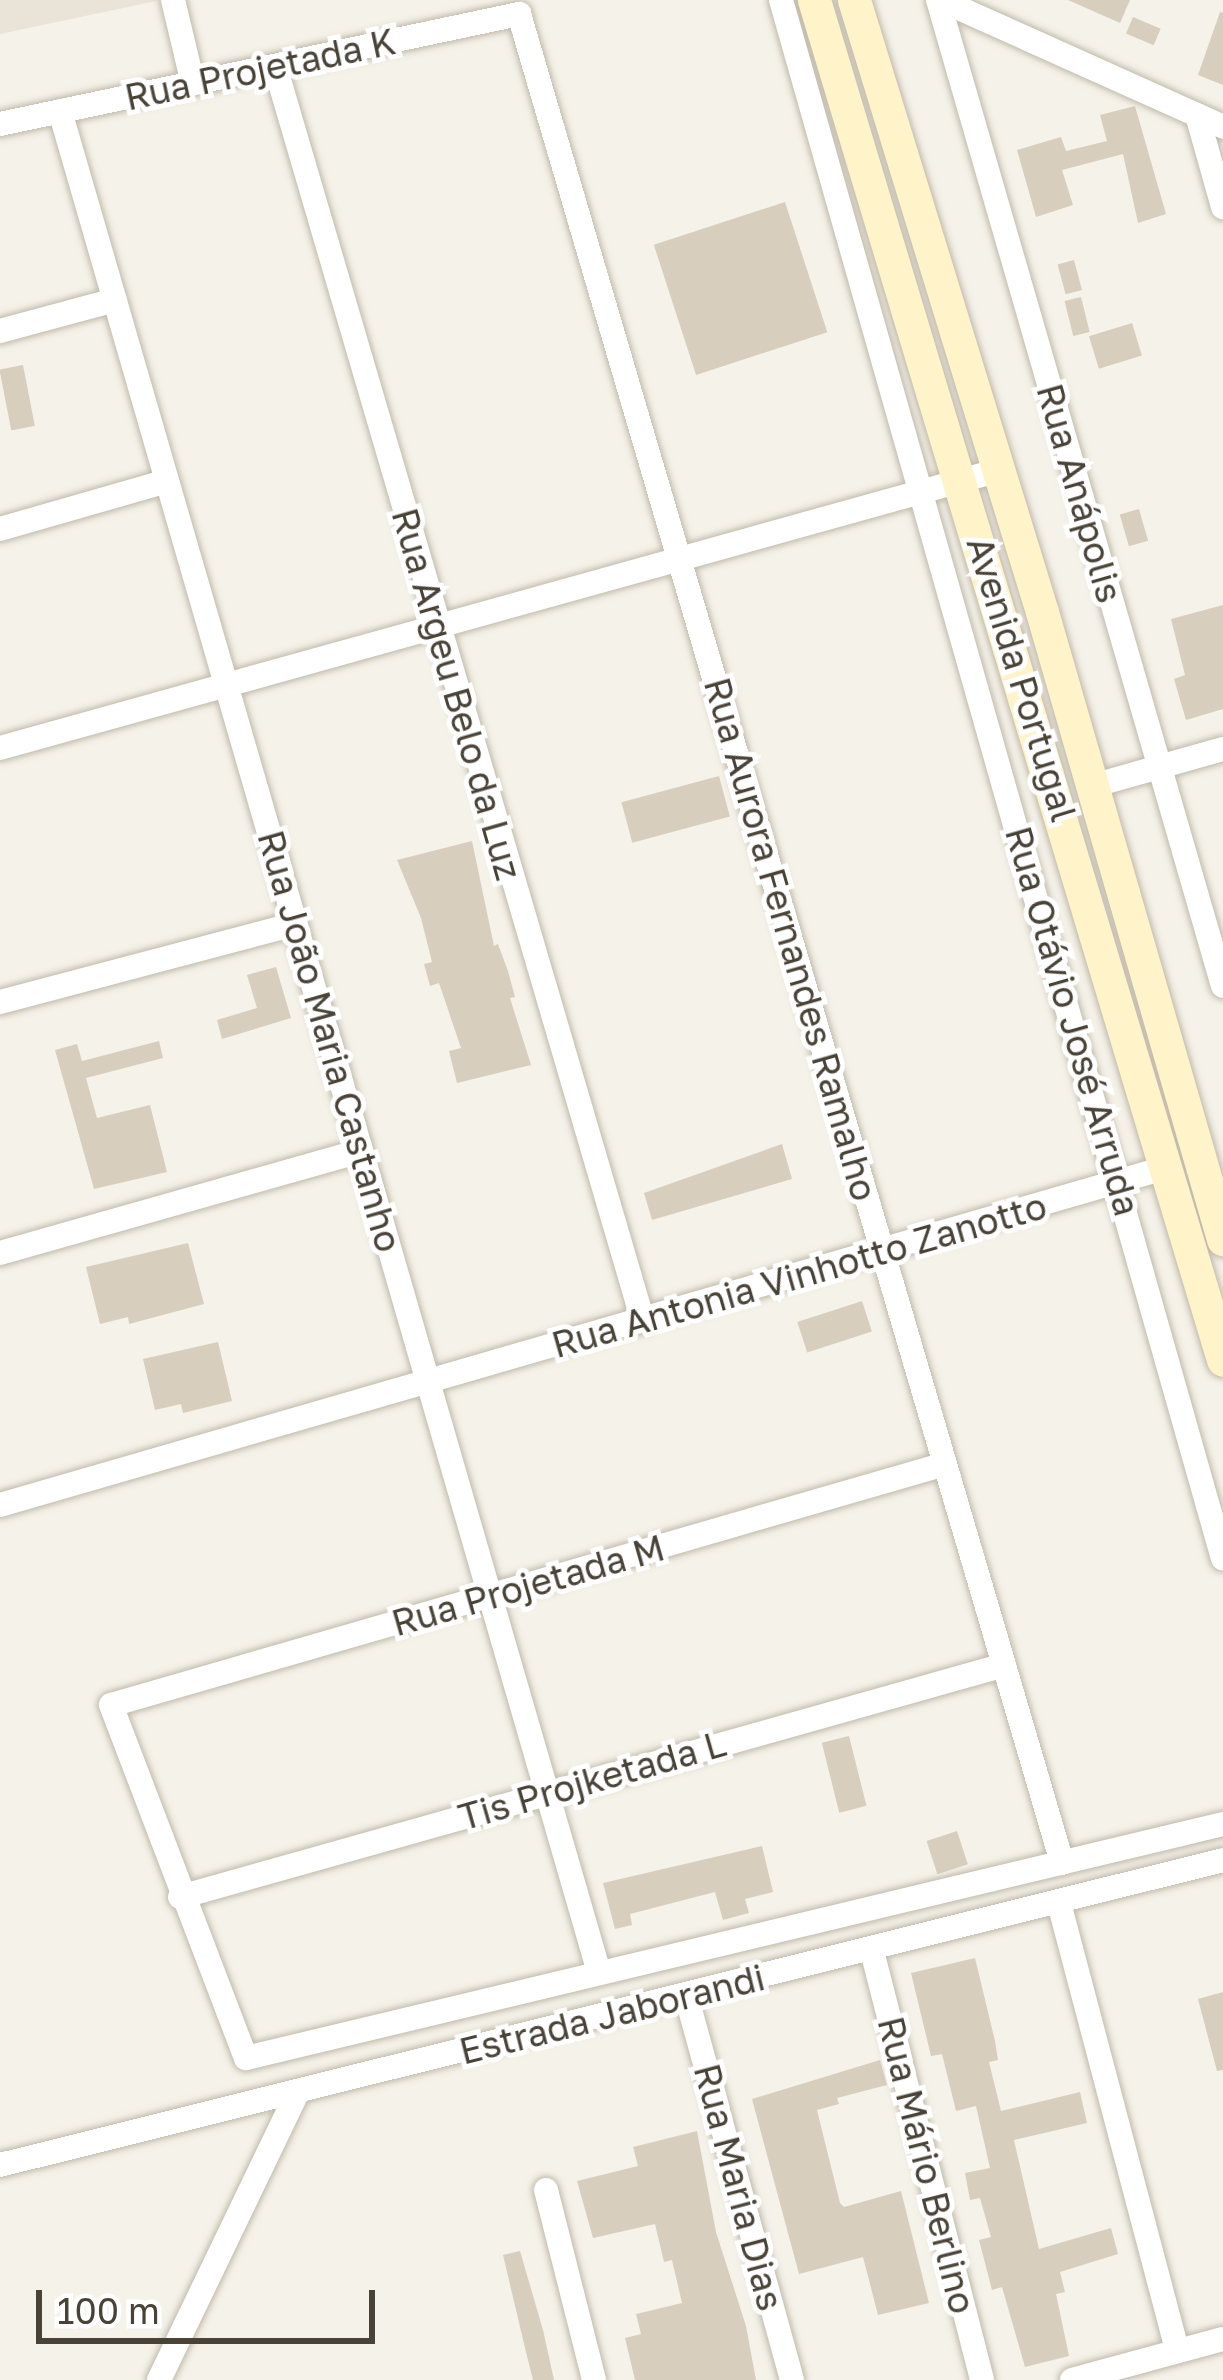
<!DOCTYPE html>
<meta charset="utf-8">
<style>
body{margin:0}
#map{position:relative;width:1223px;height:2380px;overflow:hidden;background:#f5f2e9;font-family:"Golos Text",sans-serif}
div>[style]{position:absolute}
.residential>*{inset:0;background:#e9e4d7}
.building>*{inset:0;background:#d7cebe;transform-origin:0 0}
.roads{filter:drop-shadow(0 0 3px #c1baab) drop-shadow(0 0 3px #c1baab)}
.minor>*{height:24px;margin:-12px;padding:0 12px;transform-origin:12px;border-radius:12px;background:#fff}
.secondary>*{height:33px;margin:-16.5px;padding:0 16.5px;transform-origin:16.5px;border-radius:16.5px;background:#fff3c9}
span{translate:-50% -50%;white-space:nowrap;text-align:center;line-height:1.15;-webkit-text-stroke:10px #fff;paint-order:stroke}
.street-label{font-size:36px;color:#494237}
.scale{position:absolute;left:36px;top:2290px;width:339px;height:54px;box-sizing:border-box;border:6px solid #494237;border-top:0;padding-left:15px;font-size:36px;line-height:42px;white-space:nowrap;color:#494237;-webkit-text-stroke:9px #fff;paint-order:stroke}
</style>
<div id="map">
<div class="residential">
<div style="clip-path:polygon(0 0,161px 0,0 34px)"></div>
</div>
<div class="building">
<div style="clip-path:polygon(1068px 0,1130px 0,1120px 23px)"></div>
<div style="clip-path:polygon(1220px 12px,1223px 13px,1223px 85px,1198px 75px)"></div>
<div style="left:1133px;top:17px;width:30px;height:18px;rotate:23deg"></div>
<div style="clip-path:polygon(1135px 106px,1166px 214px,1138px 223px,1123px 154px,1062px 170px,1073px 205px,1036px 217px,1017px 150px,1061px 137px,1066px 151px,1107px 141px,1100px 115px)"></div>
<div style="left:785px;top:202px;width:137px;height:138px;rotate:72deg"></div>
<div style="left:1074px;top:260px;width:31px;height:17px;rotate:75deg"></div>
<div style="left:1081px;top:297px;width:36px;height:17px;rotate:76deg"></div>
<div style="left:1132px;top:323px;width:34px;height:45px;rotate:73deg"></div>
<div style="left:23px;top:365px;width:62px;height:24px;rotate:79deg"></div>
<div style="left:1139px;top:509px;width:33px;height:20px;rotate:74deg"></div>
<div style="clip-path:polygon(1223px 605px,1223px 709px,1186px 720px,1174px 679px,1185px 675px,1171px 619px)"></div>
<div style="left:719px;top:776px;width:42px;height:101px;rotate:75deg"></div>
<div style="clip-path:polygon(472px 841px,494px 946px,498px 944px,508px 971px,515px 997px,510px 998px,531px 1065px,457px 1083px,449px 1051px,461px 1048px,439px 983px,430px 986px,424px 964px,432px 962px,421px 918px,397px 860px)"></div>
<div style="clip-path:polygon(276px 967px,291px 1018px,222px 1039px,217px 1020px,257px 1008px,247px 975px)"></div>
<div style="clip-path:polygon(159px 1041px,163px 1058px,86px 1078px,97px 1118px,150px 1105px,167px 1172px,94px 1189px,55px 1050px,77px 1044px,82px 1061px)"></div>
<div style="clip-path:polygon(782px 1144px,792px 1179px,652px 1220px,644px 1193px)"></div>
<div style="clip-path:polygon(188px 1243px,204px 1304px,129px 1324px,128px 1317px,100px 1324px,86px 1267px)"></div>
<div style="left:862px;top:1301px;width:32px;height:68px;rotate:72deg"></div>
<div style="clip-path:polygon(218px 1342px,232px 1401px,183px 1413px,181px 1404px,155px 1410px,143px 1359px)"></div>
<div style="left:849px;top:1736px;width:72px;height:28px;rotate:76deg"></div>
<div style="left:957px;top:1831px;width:35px;height:32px;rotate:72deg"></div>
<div style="clip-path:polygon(762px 1846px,773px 1892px,745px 1899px,749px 1913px,723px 1920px,715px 1892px,630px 1914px,632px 1925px,615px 1929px,603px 1883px)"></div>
<div style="clip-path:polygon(975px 1958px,995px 2041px,998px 2060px,989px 2062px,1001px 2111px,1080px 2092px,1087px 2123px,1014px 2140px,1039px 2249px,1111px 2228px,1118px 2254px,1060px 2272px,1065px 2292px,1056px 2294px,1069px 2356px,1025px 2367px,1002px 2287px,992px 2290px,979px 2240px,991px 2237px,980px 2198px,970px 2200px,965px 2173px,990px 2168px,976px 2106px,956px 2111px,942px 2054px,931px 2056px,911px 1973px)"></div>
<div style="clip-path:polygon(1223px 1992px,1223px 2070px,1217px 2071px,1198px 1999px)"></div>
<div style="clip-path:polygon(880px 2060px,887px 2085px,837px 2098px,839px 2104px,817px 2110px,840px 2203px,844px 2207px,901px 2191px,929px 2303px,878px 2315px,863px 2257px,799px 2274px,752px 2099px)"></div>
<div style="clip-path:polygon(697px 2131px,716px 2232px,746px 2326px,756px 2380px,635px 2380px,625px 2338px,641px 2334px,636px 2314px,682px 2303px,672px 2260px,664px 2262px,655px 2224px,593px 2238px,577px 2181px,638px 2166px,633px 2147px)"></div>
<div style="clip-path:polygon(520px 2251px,543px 2330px,554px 2380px,533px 2380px,526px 2352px,503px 2255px)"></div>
</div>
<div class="roads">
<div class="minor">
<div style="left:173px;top:0;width:86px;rotate:76.6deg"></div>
<div style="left:781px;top:0;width:1620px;rotate:74.17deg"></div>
<div style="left:938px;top:0;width:1026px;rotate:73.88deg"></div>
<div style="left:941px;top:0;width:309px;rotate:24.2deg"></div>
<div style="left:275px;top:66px;width:1308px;rotate:73.66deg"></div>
<div style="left:60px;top:111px;width:1937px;rotate:73.85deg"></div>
<div style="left:1197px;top:115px;width:96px;rotate:74.2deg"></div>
<div style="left:0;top:124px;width:531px;rotate:-11.97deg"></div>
<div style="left:519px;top:14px;width:1927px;rotate:73.63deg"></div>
<div style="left:0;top:331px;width:119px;rotate:-15.1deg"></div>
<div style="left:0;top:529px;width:174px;rotate:-16deg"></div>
<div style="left:0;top:748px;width:1038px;rotate:-15.54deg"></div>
<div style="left:1092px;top:786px;width:136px;rotate:-15.8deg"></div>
<div style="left:0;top:1002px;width:306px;rotate:-14.8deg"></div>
<div style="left:0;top:1253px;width:375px;rotate:-15.8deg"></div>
<div style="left:945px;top:1464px;width:868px;rotate:163.88deg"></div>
<div style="left:111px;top:1705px;width:378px;rotate:69.1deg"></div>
<div style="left:246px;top:2058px;width:1005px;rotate:-13.47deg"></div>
<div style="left:0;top:1505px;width:1216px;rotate:-16.14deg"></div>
<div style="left:180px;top:1897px;width:856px;rotate:-15.72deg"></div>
<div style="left:1059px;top:1903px;width:463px;rotate:75.2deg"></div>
<div style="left:872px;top:1951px;width:443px;rotate:75.6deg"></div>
<div style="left:686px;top:1995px;width:399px;rotate:74.6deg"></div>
<div style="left:0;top:2165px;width:1260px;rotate:-14deg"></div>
<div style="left:546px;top:2190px;width:196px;rotate:75.8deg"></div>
<div style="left:159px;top:2380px;width:318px;rotate:-64.3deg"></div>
<div style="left:1072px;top:2380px;width:156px;rotate:-15.2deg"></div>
</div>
<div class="secondary">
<div style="left:814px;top:0;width:1420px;rotate:73.26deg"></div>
<div style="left:854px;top:0;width:640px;rotate:72.92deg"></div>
<div style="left:1042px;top:612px;width:653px;rotate:73.9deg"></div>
</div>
</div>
<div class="street-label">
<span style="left:260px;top:69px;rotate:-12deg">Rua Projetada K</span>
<span style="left:1080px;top:493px;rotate:74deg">Rua Anápolis</span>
<span style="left:1022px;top:679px;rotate:73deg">Avenida Portugal</span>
<span style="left:457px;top:694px;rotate:74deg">Rua Argeu Belo da Luz</span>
<span style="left:791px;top:939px;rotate:74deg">Rua Aurora Fernandes Ramalho</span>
<span style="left:1073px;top:1021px;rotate:74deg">Rua Otávio José Arruda</span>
<span style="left:330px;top:1041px;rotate:74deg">Rua João Maria Castanho</span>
<span style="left:799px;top:1275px;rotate:-16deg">Rua Antonia Vinhotto Zanotto</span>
<span style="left:528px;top:1585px;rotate:-16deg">Rua Projetada M</span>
<span style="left:592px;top:1780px;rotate:-16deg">Tis Projketada L</span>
<span style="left:612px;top:2014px;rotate:-14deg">Estrada Jaborandi</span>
<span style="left:927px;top:2165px;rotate:76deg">Rua Mário Berlino</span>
<span style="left:739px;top:2187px;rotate:75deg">Rua Maria Dias</span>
</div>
<div class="scale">100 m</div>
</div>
